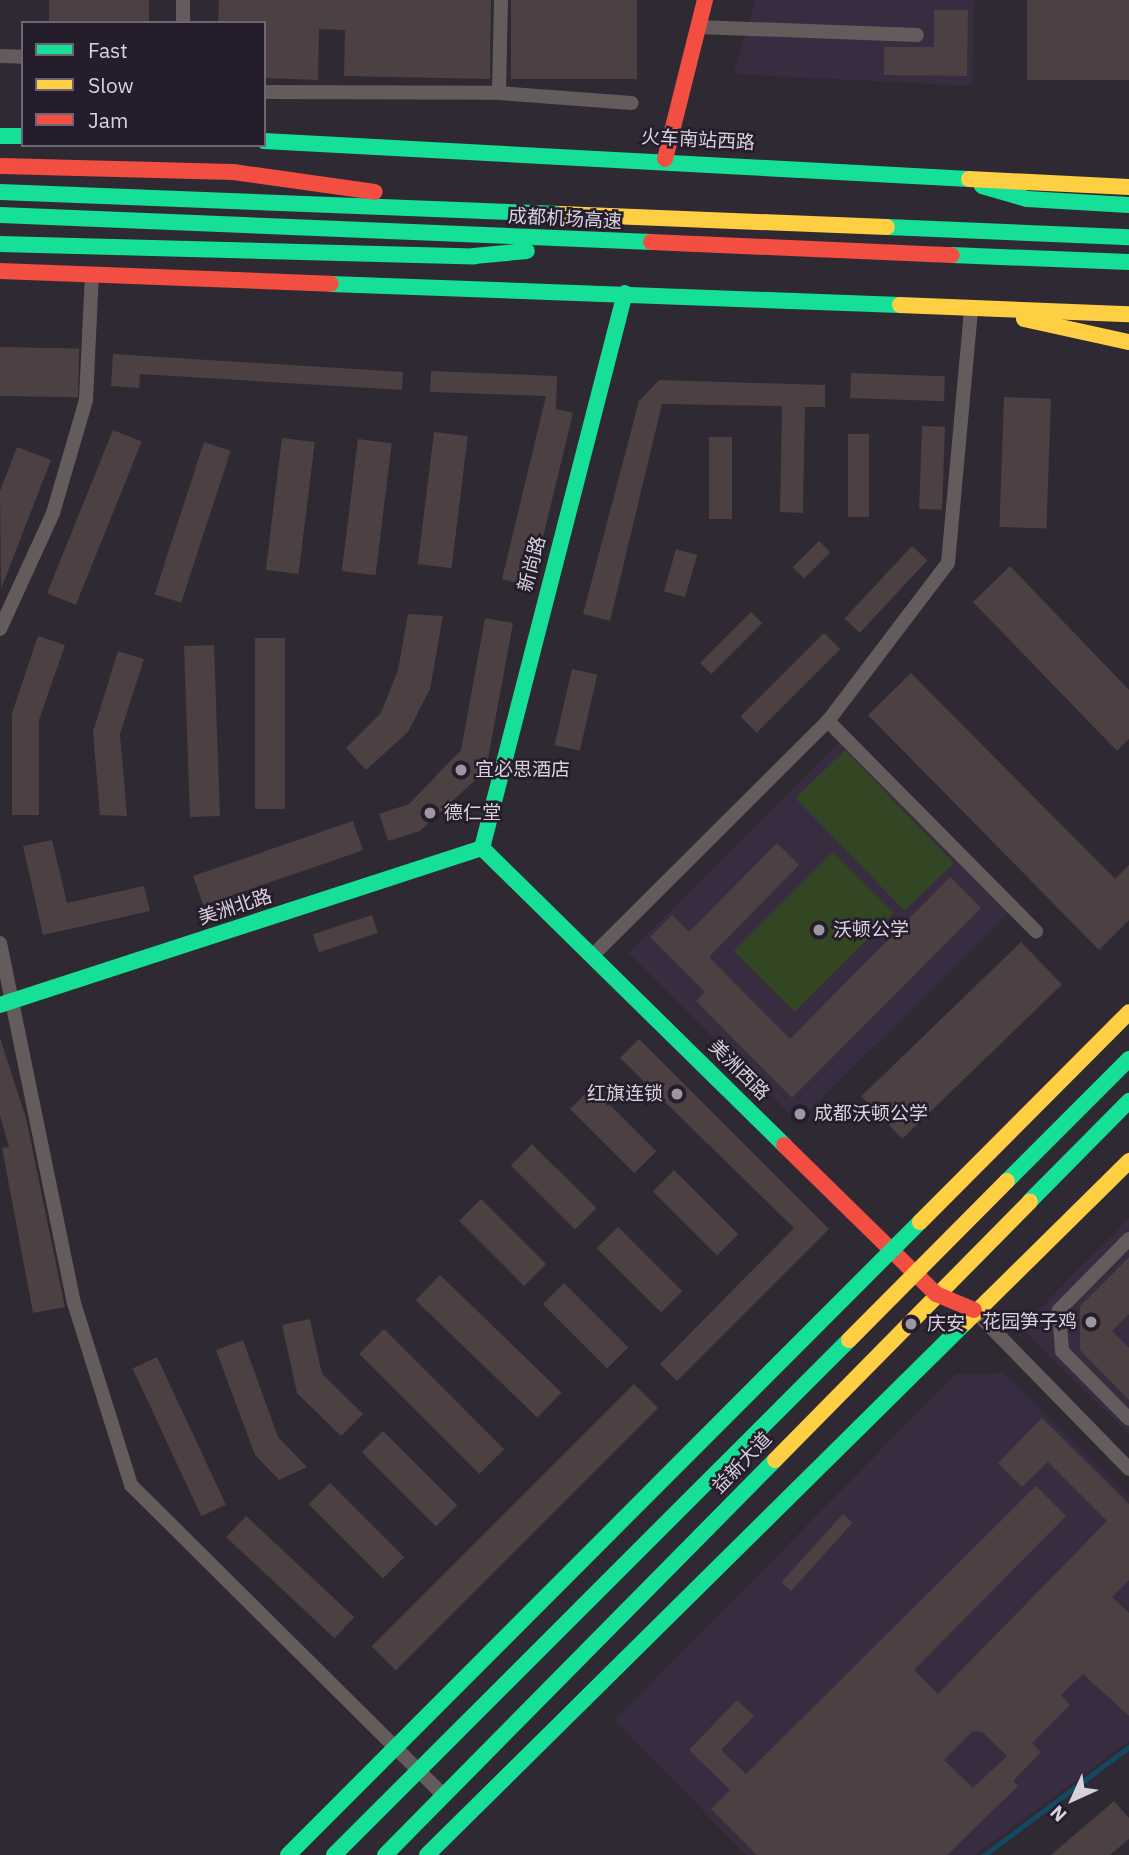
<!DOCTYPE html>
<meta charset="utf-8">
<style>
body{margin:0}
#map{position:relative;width:1129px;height:1855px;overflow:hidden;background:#2e2932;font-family:"IBM Plex Sans","Noto Sans SC",sans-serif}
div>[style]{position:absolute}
.built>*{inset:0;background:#382c41;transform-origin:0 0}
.green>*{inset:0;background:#334624;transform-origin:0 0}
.stream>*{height:5px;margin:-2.5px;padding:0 2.5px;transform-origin:2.5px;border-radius:2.5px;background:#134a62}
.building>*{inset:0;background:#4c4042;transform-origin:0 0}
.street>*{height:14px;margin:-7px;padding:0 7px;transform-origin:7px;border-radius:7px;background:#645b5c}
.fast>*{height:16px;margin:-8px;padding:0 8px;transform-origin:8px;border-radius:8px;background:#16e098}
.slow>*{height:16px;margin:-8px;padding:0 8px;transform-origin:8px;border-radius:8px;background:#ffcf43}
.jam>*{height:16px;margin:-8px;padding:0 8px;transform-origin:8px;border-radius:8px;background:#f24e42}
.fast-bridge>*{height:16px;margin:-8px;padding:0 8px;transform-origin:8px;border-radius:8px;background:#16e098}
.slow-bridge>*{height:16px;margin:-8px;padding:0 8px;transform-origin:8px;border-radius:8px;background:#ffcf43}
.dots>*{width:19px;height:19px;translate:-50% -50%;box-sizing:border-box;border:4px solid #251c2c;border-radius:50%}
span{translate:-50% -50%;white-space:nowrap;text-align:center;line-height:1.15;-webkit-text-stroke:5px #251c2c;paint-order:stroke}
.street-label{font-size:19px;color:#d8d2dd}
.poi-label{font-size:19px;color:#d8d2dd}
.left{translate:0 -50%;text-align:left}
.right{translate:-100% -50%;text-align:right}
.legend{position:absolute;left:21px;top:21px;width:245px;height:126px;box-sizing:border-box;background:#251c2c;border:2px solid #6d6573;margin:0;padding:9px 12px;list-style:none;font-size:21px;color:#d8d2dd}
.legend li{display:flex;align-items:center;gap:14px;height:35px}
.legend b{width:35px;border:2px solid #6d6573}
.north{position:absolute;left:1038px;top:1764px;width:70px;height:70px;-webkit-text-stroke:5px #251c2c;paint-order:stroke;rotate:225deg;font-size:19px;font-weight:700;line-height:28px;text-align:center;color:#d8d2dd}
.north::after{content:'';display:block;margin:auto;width:24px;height:32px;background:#d8d2dd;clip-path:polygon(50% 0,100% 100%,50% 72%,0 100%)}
</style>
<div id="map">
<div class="built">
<div style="clip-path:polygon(756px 0,974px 0,972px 86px,733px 74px)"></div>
<div style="left:842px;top:739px;width:240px;height:302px;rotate:45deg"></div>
<div style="clip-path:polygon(1129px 1218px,1129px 1434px,1021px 1328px)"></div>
<div style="clip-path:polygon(1004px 1373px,1129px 1497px,1129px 1741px,975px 1855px,746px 1855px,615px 1720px,956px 1374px)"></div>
</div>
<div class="green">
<div style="left:845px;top:750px;width:157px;height:69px;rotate:46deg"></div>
<div style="left:833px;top:852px;width:86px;height:140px;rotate:45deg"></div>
</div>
<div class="stream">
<div style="left:984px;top:1855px;width:181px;rotate:-36.7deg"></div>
</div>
<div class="building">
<div style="left:49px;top:0;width:100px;height:23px"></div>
<div style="clip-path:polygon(219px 0,491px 0,490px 79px,344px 76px,345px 30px,319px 29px,318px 80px,264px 78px,264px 23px,218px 23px)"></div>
<div style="left:511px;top:0;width:126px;height:79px"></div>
<div style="left:1027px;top:0;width:102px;height:80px"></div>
<div style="clip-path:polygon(934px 10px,968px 10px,967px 76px,884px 75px,884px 47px,934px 47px)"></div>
<div style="left:0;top:347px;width:79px;height:49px;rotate:1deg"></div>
<div style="clip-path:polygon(113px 354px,403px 372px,402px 390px,140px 374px,139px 388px,111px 386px)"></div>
<div style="clip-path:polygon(431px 371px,557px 376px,556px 409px,573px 413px,531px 587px,502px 579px,546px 396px,430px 392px)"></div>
<div style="left:851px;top:373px;width:94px;height:25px;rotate:2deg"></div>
<div style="clip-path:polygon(659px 380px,825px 385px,825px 407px,805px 407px,803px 513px,780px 512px,782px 406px,662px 404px,610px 621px,583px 614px,639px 401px)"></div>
<div style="left:1004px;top:397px;width:47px;height:130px;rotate:2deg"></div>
<div style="left:922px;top:426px;width:23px;height:83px;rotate:2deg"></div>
<div style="left:113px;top:430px;width:31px;height:176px;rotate:22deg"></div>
<div style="left:434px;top:432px;width:34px;height:133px;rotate:7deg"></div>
<div style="left:848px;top:434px;width:21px;height:83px"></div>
<div style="left:709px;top:437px;width:23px;height:82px"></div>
<div style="left:282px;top:438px;width:33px;height:133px;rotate:7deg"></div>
<div style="left:358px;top:439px;width:34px;height:133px;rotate:7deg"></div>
<div style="left:204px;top:442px;width:28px;height:160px;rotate:18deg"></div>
<div style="clip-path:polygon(17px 447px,51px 460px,1px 589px,0 491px)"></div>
<div style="left:819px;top:541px;width:16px;height:37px;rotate:45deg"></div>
<div style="left:912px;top:546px;width:21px;height:99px;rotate:43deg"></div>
<div style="left:676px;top:549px;width:22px;height:44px;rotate:16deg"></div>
<div style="clip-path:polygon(1010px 566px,1129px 690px,1129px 739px,1117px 751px,973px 602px)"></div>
<div style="left:751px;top:612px;width:16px;height:72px;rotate:45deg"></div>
<div style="clip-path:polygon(408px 614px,443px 616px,430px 689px,408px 732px,366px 770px,346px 748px,381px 713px,398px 670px)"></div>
<div style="clip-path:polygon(485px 618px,513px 623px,486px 770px,420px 831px,388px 841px,379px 814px,409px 804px,461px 750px)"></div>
<div style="left:824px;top:633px;width:23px;height:118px;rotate:45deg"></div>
<div style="clip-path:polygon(38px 636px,65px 645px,39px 720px,39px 815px,12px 815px,12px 713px)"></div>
<div style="left:255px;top:638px;width:30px;height:171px"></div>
<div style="left:214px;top:645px;width:171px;height:30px;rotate:88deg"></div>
<div style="clip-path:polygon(118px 651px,144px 659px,120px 734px,127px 816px,100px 815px,93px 732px)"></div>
<div style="left:572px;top:669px;width:26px;height:78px;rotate:13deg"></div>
<div style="clip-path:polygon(911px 673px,1115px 879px,1129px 865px,1129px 920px,1099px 950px,868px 715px)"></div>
<div style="left:353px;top:821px;width:31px;height:169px;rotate:71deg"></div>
<div style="clip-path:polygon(52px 840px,67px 903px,144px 886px,150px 911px,43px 935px,23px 846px)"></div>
<div style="clip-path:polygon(777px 843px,799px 865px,709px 957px,790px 1039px,950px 877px,981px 908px,792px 1098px,696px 1001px,705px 992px,650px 937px,672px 915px,689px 932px)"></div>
<div style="left:372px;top:915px;width:19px;height:62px;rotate:72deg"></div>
<div style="left:1021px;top:942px;width:59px;height:222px;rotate:46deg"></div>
<div style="clip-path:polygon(0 1038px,26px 1118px,65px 1307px,33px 1313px,2px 1148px,9px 1147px,0 1116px)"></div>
<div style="clip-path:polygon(639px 1039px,829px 1229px,677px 1381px,660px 1364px,794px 1228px,620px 1058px)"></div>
<div style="left:592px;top:1087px;width:91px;height:31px;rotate:45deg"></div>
<div style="left:532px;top:1144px;width:91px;height:30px;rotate:45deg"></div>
<div style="left:674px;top:1170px;width:91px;height:30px;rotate:45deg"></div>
<div style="left:481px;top:1199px;width:92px;height:31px;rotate:45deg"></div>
<div style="left:618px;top:1227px;width:91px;height:30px;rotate:45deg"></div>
<div style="clip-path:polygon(1129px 1257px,1129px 1314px,1112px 1331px,1129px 1348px,1129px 1400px,1080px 1350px,1080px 1306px)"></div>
<div style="left:440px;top:1275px;width:169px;height:35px;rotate:44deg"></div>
<div style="left:564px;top:1283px;width:91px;height:30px;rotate:45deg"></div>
<div style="clip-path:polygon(310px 1319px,322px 1374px,363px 1414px,341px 1436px,297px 1393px,282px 1325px)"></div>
<div style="left:384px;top:1329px;width:170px;height:35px;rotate:45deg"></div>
<div style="clip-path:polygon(243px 1340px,278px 1437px,307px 1467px,279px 1480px,255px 1455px,216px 1350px)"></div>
<div style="left:157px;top:1357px;width:163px;height:27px;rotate:65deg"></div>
<div style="left:634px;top:1384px;width:34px;height:371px;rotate:45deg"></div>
<div style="clip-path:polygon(evenodd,1042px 1418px,1129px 1504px,1129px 1580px,1112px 1597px,1129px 1613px,1129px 1716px,1083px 1674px,1061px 1695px,1070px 1705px,1032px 1743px,1041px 1752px,1013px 1781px,1018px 1786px,947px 1855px,757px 1855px,711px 1809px,730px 1790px,689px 1750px,737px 1700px,754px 1716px,721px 1750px,746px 1774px,1036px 1486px,1066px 1516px,914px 1670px,938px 1694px,1107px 1521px,1048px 1462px,1022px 1487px,998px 1463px,1042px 1418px,973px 1731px,982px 1732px,1007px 1756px,973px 1788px,944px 1760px,973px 1731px)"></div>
<div style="left:383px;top:1431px;width:105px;height:30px;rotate:45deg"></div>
<div style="left:330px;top:1483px;width:105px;height:30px;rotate:45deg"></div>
<div style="left:843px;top:1514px;width:13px;height:92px;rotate:42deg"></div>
<div style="left:246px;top:1516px;width:148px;height:29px;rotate:43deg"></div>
<div style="clip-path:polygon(1114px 1801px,1129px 1818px,1129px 1839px,1110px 1855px,1051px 1855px)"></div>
</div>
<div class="street">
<div style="left:183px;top:0;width:23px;rotate:90deg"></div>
<div style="left:698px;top:27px;width:219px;rotate:2.1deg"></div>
<div style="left:0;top:56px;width:23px;rotate:2deg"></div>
<div style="left:264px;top:92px;width:235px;rotate:0.2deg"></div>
<div style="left:499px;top:93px;width:93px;rotate:-88.8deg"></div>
<div style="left:499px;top:93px;width:133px;rotate:4.3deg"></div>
<div style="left:0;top:629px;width:128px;rotate:-65.4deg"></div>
<div style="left:53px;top:513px;width:118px;rotate:-73.7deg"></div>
<div style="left:86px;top:400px;width:126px;rotate:-87.3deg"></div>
<div style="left:828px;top:721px;width:296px;rotate:45.3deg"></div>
<div style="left:0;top:943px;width:368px;rotate:78.4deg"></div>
<div style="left:74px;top:1303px;width:191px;rotate:72.6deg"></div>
<div style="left:131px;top:1485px;width:441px;rotate:44.8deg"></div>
<div style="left:593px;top:955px;width:332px;rotate:-44.9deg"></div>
<div style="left:828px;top:721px;width:198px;rotate:-52.8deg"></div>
<div style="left:948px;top:563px;width:256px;rotate:-84.8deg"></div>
<div style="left:1129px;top:1239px;width:100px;rotate:134.6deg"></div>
<div style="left:1059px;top:1310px;width:41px;rotate:85.8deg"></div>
<div style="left:1062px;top:1351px;width:95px;rotate:45.4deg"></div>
<div style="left:974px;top:1310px;width:222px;rotate:45.7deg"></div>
</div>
<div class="fast">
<div style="left:0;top:136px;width:23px"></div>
<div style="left:264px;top:141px;width:706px;rotate:3.09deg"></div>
<div style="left:982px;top:186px;width:47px;rotate:16.1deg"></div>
<div style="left:1027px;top:199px;width:102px;rotate:3.4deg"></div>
<div style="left:0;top:192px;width:561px;rotate:2.25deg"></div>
<div style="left:0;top:215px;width:652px;rotate:2.37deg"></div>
<div style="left:887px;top:227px;width:242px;rotate:2.4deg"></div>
<div style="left:0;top:244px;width:474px;rotate:1.5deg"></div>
<div style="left:474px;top:256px;width:53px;rotate:-5.4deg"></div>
<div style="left:952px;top:255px;width:177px;rotate:2.3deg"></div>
<div style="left:331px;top:284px;width:569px;rotate:2.11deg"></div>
<div style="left:482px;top:848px;width:424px;rotate:44.5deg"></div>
<div style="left:482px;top:848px;width:573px;rotate:-75.55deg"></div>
<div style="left:0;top:1005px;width:507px;rotate:-18.04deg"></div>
<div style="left:1030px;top:1201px;width:141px;rotate:-45.3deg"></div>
<div style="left:385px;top:1855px;width:555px;rotate:-45.36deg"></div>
<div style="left:427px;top:1855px;width:757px;rotate:-44.68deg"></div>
</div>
<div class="slow">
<div style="left:969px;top:179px;width:160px;rotate:2.9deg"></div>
<div style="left:561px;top:214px;width:326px;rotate:2.3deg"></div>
<div style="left:900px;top:305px;width:229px;rotate:2.3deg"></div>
<div style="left:1024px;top:319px;width:107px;rotate:12.4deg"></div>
<div style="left:965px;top:1323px;width:231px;rotate:-44.6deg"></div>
<div style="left:775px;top:1460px;width:363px;rotate:-45.4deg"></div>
</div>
<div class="jam">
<div style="left:665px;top:159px;width:164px;rotate:-75.9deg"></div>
<div style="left:0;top:166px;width:233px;rotate:1.5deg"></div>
<div style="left:233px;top:172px;width:143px;rotate:8deg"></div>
<div style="left:651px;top:242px;width:301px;rotate:2.5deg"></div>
<div style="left:0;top:271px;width:331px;rotate:2.2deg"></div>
<div style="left:784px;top:1145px;width:213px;rotate:44.4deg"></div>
<div style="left:936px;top:1294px;width:41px;rotate:22.8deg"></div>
</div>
<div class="fast-bridge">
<div style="left:1007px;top:1181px;width:173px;rotate:-45deg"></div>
<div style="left:288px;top:1855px;width:894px;rotate:-45.05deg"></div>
<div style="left:334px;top:1855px;width:728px;rotate:-45deg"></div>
</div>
<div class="slow-bridge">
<div style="left:920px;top:1222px;width:296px;rotate:-45.1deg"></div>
<div style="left:849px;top:1340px;width:224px;rotate:-45.2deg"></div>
</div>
<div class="dots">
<div style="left:461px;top:770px;background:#9c97a1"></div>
<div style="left:430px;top:813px;background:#9c97a1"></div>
<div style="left:819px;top:930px;background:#9c97a1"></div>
<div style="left:677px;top:1094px;background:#9c97a1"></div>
<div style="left:800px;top:1114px;background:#9c97a1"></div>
<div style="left:1091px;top:1322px;background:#9c97a1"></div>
<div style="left:911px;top:1324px;background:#9c97a1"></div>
</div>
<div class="street-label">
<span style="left:698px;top:140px;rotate:3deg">火车南站西路</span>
<span style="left:565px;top:219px;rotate:3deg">成都机场高速</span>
<span style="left:532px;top:564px;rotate:-75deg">新尚路</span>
<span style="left:235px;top:907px;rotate:-18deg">美洲北路</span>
<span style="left:739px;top:1070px;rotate:45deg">美洲西路</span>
<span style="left:742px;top:1463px;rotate:-46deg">益新大道</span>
</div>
<div class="poi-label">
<span class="left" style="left:475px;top:770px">宜必思酒店</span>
<span class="left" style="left:444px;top:813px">德仁堂</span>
<span class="left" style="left:833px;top:930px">沃顿公学</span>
<span class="right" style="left:663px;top:1094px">红旗连锁</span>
<span class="left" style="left:814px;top:1114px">成都沃顿公学</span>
<span class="right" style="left:1077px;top:1322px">花园笋子鸡</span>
<span class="left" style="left:927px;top:1324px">庆安</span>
</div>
<ul class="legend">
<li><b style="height:9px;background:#16e098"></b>Fast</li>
<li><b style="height:9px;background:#ffcf43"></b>Slow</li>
<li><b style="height:9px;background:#f24e42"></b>Jam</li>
</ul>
<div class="north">N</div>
</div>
